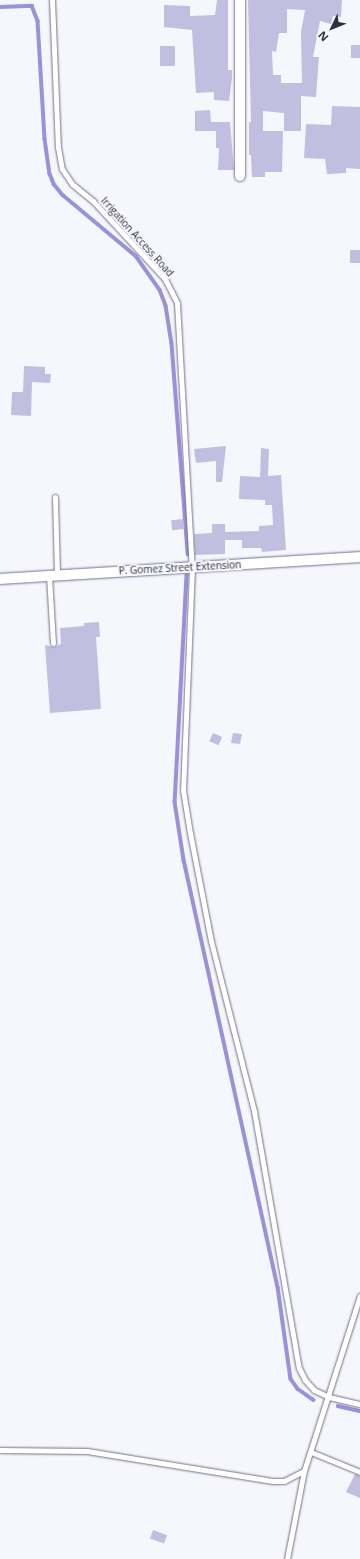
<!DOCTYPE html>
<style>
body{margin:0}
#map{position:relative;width:360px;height:1559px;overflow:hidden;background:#f6f6fd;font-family:"Open Sans",sans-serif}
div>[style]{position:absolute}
.stream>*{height:3.5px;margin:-1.75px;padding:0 1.75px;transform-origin:1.75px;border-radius:1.75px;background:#9b91d9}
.building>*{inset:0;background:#c2bee0;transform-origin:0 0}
.roads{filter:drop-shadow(0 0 1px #726f8d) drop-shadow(0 0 1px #726f8d)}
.lane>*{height:5px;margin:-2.5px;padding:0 2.5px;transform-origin:2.5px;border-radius:2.5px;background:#fff}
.street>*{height:10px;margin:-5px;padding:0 5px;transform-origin:5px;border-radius:5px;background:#fff}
span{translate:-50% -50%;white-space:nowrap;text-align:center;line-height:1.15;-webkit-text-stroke:4px #f6f6fd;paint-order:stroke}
.street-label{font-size:10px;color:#302f3c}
.north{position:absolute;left:312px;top:8px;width:40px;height:40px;-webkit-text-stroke:3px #f6f6fd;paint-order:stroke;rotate:227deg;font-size:11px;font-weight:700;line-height:16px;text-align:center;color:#302f3c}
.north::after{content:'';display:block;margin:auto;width:14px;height:18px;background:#302f3c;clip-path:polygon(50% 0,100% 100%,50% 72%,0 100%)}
</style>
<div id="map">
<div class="stream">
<div style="left:0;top:7px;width:32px;rotate:-2deg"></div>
<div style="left:32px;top:6px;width:16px;rotate:68deg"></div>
<div style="left:38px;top:21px;width:118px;rotate:86.6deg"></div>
<div style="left:45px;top:139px;width:35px;rotate:82deg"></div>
<div style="left:50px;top:174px;width:11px;rotate:68deg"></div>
<div style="left:54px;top:184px;width:14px;rotate:51deg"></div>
<div style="left:63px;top:195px;width:95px;rotate:39.9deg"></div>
<div style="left:136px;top:256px;width:42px;rotate:54.8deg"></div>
<div style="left:160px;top:290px;width:17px;rotate:69deg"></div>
<div style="left:166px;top:306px;width:38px;rotate:81deg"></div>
<div style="left:172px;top:344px;width:211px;rotate:85.6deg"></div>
<div style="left:187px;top:575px;width:227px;rotate:93deg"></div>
<div style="left:175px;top:802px;width:59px;rotate:81.2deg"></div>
<div style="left:184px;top:860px;width:437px;rotate:77.6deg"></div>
<div style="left:278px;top:1287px;width:93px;rotate:82deg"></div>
<div style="left:291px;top:1379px;width:12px;rotate:55deg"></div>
<div style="left:298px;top:1389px;width:19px;rotate:35deg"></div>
<div style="left:338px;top:1406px;width:23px;rotate:13deg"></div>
</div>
<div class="building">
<div style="clip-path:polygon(217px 0,228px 0,228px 70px,232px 70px,232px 78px,229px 101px,214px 100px,214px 92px,196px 93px,192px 30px,164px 27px,164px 5px,190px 6px,190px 16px,215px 15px)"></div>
<div style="clip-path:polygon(evenodd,248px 0,342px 0,341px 17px,333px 16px,331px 24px,320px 21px,313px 57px,319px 57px,316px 97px,301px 96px,301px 131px,284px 131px,284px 113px,263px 111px,263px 131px,283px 131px,282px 172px,265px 172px,265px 177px,252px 177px,251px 155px,249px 155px,249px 122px,251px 122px,248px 0,287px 9px,305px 10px,301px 32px,302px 83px,281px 83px,281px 75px,273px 75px,272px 51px,276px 52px,279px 33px,287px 33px,287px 9px)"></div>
<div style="left:351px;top:45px;width:9px;height:13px"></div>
<div style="left:160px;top:46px;width:15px;height:20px"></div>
<div style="clip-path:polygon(332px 106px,360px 107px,360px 169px,346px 168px,346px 173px,327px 174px,325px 159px,304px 158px,306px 124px,331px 125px)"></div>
<div style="clip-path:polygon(210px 110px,211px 122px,230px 122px,234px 170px,218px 170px,219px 148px,216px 148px,216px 131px,195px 131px,195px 111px)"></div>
<div style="left:360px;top:250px;width:13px;height:10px;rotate:90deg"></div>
<div style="clip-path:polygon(24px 366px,45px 367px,45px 374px,51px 374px,50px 383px,32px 382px,31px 416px,11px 415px,12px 392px,23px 392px)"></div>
<div style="clip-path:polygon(226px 446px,222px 482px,216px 482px,216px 461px,196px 463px,194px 449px)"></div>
<div style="clip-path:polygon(261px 448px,269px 449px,268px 476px,281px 475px,286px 550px,262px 552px,261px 548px,242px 548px,242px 540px,225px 540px,225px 554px,195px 555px,194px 534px,212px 533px,212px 524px,225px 524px,225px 532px,259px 531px,259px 526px,273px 525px,272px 505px,265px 505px,265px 500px,239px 499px,240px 476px,260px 477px)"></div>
<div style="left:183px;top:519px;width:10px;height:12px;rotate:84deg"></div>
<div style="clip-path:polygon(99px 622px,100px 637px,96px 637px,101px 709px,50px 713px,45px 645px,54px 647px,61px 644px,60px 628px,84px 626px,84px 623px)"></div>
<div style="left:213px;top:733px;width:10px;height:9px;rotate:24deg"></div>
<div style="clip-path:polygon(233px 733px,242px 734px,240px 744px,231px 743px)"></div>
<div style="clip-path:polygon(355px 1474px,360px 1476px,360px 1498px,346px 1492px)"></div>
<div style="left:153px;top:1530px;width:15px;height:9px;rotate:20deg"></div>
</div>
<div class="roads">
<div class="lane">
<div style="left:52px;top:0;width:147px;rotate:87.7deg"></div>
<div style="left:58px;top:147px;width:22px;rotate:80deg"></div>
<div style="left:62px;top:169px;width:18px;rotate:56deg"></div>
<div style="left:72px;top:184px;width:27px;rotate:39deg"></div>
<div style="left:93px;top:201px;width:106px;rotate:47.3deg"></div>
<div style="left:165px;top:279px;width:27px;rotate:63deg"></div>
<div style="left:177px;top:303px;width:265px;rotate:86.8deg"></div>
<div style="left:192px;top:568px;width:222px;rotate:92.3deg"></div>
<div style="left:183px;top:790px;width:44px;rotate:80.8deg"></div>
<div style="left:190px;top:833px;width:110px;rotate:79deg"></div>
<div style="left:211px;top:941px;width:175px;rotate:75.8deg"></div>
<div style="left:254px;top:1111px;width:261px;rotate:80.1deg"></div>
<div style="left:299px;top:1368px;width:13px;rotate:63deg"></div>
<div style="left:305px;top:1380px;width:13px;rotate:48deg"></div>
<div style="left:314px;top:1390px;width:17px;rotate:25deg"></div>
<div style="left:329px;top:1397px;width:32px;rotate:13deg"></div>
<div style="left:55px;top:497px;width:77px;rotate:88.5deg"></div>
<div style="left:49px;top:576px;width:67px;rotate:86.6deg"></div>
<div style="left:0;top:1450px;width:87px;rotate:0.7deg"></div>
<div style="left:87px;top:1451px;width:188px;rotate:9.2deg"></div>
<div style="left:273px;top:1481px;width:11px"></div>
<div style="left:284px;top:1481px;width:22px;rotate:-27deg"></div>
<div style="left:311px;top:1452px;width:53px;rotate:22.2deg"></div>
<div style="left:287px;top:1559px;width:90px;rotate:-79.1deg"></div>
<div style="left:304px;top:1471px;width:184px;rotate:-72.3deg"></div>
</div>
<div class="street">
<div style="left:240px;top:176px;width:176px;rotate:-90deg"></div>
<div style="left:0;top:579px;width:361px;rotate:-3.5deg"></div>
</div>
</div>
<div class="street-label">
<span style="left:137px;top:237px;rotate:48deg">Irrigation Access Road</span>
<span style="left:180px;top:568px;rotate:-3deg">P. Gomez Street Extension</span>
</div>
<div class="north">N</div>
</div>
